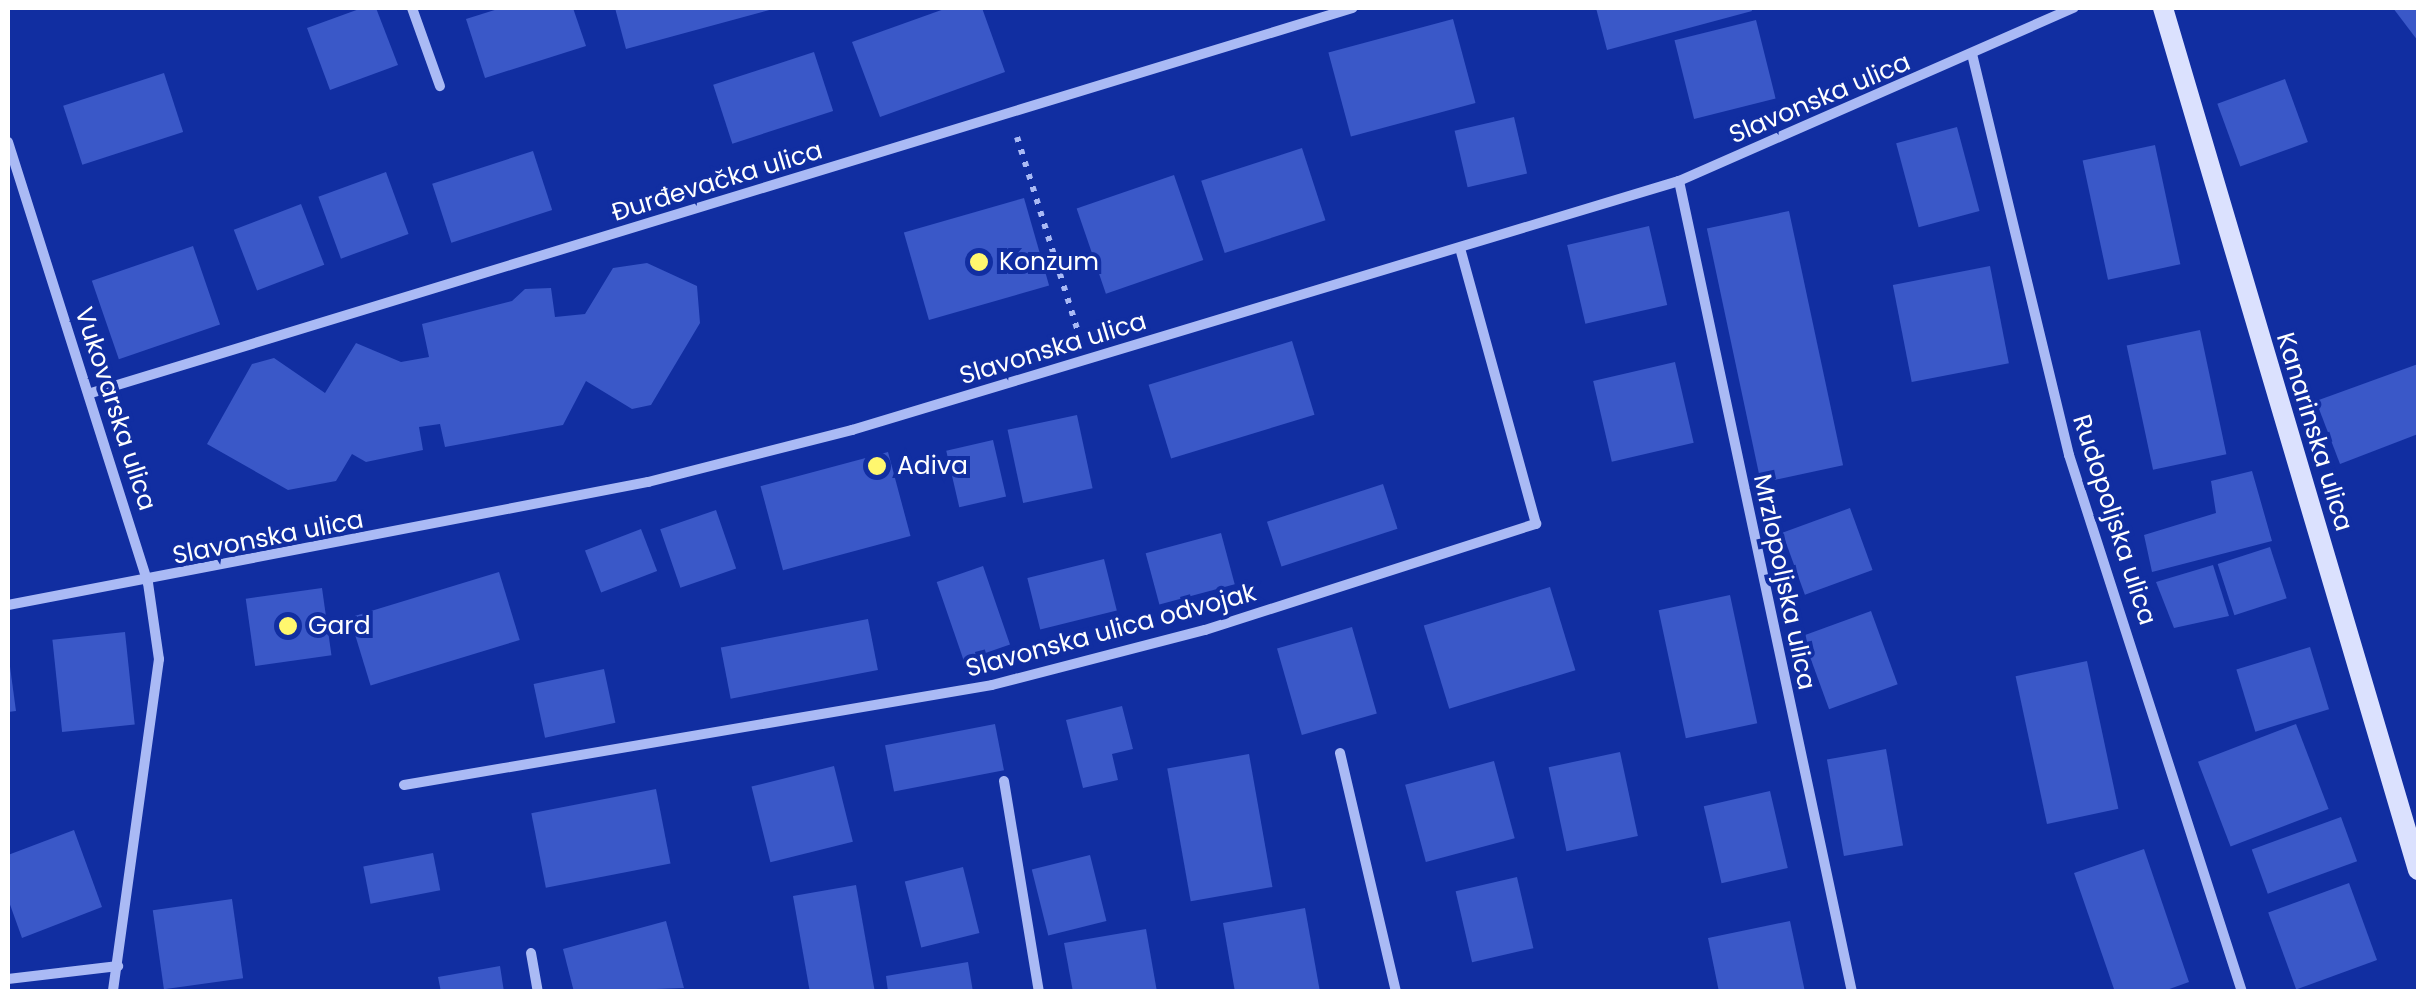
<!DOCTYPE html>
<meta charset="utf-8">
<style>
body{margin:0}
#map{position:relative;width:2426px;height:999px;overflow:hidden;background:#112ea1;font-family:Poppins,sans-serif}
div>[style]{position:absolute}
.building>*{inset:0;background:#3a58c8;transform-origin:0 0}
.path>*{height:6px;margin-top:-3px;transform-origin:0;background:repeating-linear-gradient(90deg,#aabaf5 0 5px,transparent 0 13px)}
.street>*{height:10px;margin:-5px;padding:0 5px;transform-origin:5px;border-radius:5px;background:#aabaf5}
.secondary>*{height:20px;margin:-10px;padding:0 10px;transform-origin:10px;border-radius:10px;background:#dbe1fe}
.dots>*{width:28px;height:28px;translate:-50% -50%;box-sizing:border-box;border:5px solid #112ea1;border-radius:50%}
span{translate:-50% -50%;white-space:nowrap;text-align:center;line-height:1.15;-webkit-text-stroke:8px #112ea1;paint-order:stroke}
.street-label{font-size:25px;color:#fff}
.poi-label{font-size:25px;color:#fff}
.left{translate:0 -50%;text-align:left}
.frame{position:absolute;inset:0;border:10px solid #fff;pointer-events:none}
</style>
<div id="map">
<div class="building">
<div style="clip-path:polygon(362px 8px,376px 8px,398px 65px,330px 90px,307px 28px)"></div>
<div style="clip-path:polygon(501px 8px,573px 8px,586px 46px,485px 78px,466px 19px)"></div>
<div style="clip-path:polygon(615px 8px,773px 8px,773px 9px,626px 49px)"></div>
<div style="clip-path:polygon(947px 8px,982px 8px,1005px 72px,880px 117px,852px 42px)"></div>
<div style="clip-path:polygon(1596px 8px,1751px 8px,1752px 11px,1607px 50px)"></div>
<div style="clip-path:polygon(2393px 8px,2418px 8px,2418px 41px)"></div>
<div style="left:1453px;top:19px;width:87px;height:129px;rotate:75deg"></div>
<div style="left:1756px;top:20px;width:81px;height:84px;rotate:76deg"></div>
<div style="left:814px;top:52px;width:62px;height:106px;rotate:72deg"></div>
<div style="left:164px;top:73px;width:62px;height:106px;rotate:72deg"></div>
<div style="left:2285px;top:79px;width:67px;height:72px;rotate:70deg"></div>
<div style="left:1514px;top:117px;width:58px;height:61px;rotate:77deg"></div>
<div style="left:1957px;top:127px;width:87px;height:63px;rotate:75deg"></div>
<div style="left:2155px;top:145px;width:122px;height:74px;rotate:78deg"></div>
<div style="left:1302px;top:148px;width:76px;height:106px;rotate:72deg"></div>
<div style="left:533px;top:151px;width:62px;height:106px;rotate:72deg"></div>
<div style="left:386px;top:172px;width:66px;height:72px;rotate:70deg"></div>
<div style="left:1174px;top:175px;width:90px;height:103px;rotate:71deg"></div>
<div style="left:1024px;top:198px;width:91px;height:125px;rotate:74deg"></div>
<div style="left:301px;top:204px;width:65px;height:72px;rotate:69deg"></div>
<div style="left:1789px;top:211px;width:260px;height:84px;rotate:78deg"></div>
<div style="left:1649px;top:226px;width:81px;height:84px;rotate:77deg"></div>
<div style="left:193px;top:246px;width:83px;height:107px;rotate:71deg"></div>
<div style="clip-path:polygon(647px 263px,697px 286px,700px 323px,651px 405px,632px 409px,586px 381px,563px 425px,445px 447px,440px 424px,419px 427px,423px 450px,366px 462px,352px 454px,336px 481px,288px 490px,207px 444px,252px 364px,274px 358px,325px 393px,356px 343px,401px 362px,429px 357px,422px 324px,512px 301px,525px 289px,551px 288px,555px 317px,585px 314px,613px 268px)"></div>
<div style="left:1990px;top:266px;width:99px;height:99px;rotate:79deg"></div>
<div style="left:2200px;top:330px;width:127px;height:75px;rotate:78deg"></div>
<div style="left:1292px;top:341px;width:77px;height:150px;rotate:73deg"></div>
<div style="left:1675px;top:362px;width:83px;height:84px;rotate:77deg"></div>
<div style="clip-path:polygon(2418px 364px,2418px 434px,2340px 464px,2316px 401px)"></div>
<div style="left:1077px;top:415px;width:75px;height:71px;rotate:78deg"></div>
<div style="left:993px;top:440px;width:58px;height:48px;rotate:77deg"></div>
<div style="left:888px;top:452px;width:87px;height:132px;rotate:75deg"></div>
<div style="clip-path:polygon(2252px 471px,2272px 541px,2152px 572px,2144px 535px,2216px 513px,2211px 481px)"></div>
<div style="left:1383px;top:484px;width:47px;height:122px;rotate:72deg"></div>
<div style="left:1850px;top:508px;width:66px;height:72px;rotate:70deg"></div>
<div style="left:716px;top:510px;width:62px;height:59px;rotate:71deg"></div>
<div style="left:641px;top:529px;width:45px;height:60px;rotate:69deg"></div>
<div style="left:1221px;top:533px;width:53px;height:78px;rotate:75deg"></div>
<div style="left:2270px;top:547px;width:54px;height:55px;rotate:72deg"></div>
<div style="left:1104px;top:559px;width:53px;height:79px;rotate:76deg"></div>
<div style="clip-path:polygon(2213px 565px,2229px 616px,2174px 628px,2156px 582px)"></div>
<div style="left:983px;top:566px;width:83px;height:49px;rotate:71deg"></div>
<div style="left:499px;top:572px;width:71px;height:156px;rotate:73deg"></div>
<div style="left:1550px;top:587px;width:87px;height:132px;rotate:73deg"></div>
<div style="left:322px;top:588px;width:68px;height:77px;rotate:82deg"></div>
<div style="left:1730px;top:595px;width:131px;height:73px;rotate:78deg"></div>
<div style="left:1871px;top:611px;width:78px;height:73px;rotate:70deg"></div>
<div style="left:868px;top:619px;width:52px;height:150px;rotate:79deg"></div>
<div style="left:1352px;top:627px;width:90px;height:78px;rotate:74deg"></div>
<div style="left:125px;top:632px;width:93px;height:73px;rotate:84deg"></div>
<div style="left:2310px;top:647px;width:65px;height:77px;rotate:73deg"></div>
<div style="clip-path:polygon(8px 652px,16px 711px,8px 712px)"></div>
<div style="left:2087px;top:661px;width:151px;height:73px;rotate:78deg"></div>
<div style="left:604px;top:669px;width:55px;height:72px;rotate:78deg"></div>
<div style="clip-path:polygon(1122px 706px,1133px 749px,1112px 754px,1118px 780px,1083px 788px,1066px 720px)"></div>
<div style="left:995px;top:724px;width:47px;height:112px;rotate:79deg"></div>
<div style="left:2296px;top:724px;width:91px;height:105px;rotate:69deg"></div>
<div style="left:1886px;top:749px;width:98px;height:60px;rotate:80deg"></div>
<div style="left:1620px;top:752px;width:86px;height:73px;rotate:78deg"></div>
<div style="left:1249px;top:754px;width:135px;height:83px;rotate:80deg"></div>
<div style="left:1494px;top:761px;width:80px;height:92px;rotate:75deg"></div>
<div style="left:834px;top:766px;width:78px;height:85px;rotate:76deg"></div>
<div style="left:656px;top:789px;width:76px;height:127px;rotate:79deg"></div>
<div style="left:1770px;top:791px;width:79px;height:68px;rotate:77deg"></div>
<div style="left:2341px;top:817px;width:47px;height:95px;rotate:70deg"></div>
<div style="clip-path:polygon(74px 830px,102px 907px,22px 938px,8px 899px,8px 855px)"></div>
<div style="clip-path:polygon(2144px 849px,2189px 982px,2161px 992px,2115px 992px,2074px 873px)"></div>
<div style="left:433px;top:853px;width:38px;height:71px;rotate:79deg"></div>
<div style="left:1090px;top:855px;width:68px;height:60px;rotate:76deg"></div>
<div style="left:963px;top:867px;width:68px;height:60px;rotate:76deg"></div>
<div style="left:1517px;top:877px;width:73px;height:63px;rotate:77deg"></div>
<div style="left:2349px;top:883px;width:82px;height:86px;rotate:70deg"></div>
<div style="left:856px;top:885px;width:109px;height:64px;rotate:80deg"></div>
<div style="left:232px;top:899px;width:80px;height:80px;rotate:82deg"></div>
<div style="clip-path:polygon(1305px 908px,1320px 992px,1235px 992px,1223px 923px)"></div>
<div style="clip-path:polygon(666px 921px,684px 988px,574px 992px,563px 949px)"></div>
<div style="clip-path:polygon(1790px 921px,1805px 992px,1719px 992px,1708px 938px)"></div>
<div style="clip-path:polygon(1146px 929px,1157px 992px,1073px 992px,1064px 943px)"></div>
<div style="clip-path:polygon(968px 962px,973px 992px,888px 992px,886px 976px)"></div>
<div style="clip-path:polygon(500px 966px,504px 992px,441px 992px,438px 977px)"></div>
</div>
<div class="path">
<div style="left:1017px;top:137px;width:207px;rotate:72.6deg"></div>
</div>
<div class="street">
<div style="left:412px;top:8px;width:83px;rotate:70.3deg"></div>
<div style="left:1972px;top:54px;width:413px;rotate:76.4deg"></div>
<div style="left:2069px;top:455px;width:564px;rotate:72.14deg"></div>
<div style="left:8px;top:142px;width:463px;rotate:72.4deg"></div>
<div style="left:148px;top:583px;width:77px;rotate:81.8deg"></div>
<div style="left:159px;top:659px;width:336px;rotate:97.9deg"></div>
<div style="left:1679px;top:181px;width:829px;rotate:77.96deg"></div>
<div style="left:91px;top:393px;width:1319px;rotate:-16.97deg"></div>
<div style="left:8px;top:605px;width:652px;rotate:-10.88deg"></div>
<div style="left:648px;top:482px;width:211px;rotate:-14.3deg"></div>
<div style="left:852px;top:430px;width:864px;rotate:-16.76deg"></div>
<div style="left:1679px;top:181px;width:431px;rotate:-23.7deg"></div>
<div style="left:1340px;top:753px;width:245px;rotate:76.8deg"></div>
<div style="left:1004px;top:781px;width:214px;rotate:80.6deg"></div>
<div style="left:404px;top:785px;width:596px;rotate:-9.65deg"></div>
<div style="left:992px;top:685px;width:220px;rotate:-14.5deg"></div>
<div style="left:1205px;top:630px;width:348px;rotate:-17.8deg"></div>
<div style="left:1536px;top:524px;width:285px;rotate:-105.4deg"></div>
<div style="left:531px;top:953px;width:40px;rotate:80deg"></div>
<div style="left:8px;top:979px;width:111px;rotate:-6.7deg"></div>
</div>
<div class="secondary">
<div style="left:2163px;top:8px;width:899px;rotate:73.52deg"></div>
</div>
<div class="dots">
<div style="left:979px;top:262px;background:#fff76e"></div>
<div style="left:877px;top:466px;background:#fff76e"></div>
<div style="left:288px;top:626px;background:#fff76e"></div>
</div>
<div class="street-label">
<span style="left:1820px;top:99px;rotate:-23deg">Slavonska ulica</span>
<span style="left:717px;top:182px;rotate:-17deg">Đurđevačka ulica</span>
<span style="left:1053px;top:349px;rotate:-17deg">Slavonska ulica</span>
<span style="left:115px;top:409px;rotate:72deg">Vukovarska ulica</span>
<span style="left:2314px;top:432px;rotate:73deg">Kanarinska ulica</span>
<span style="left:2114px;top:520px;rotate:72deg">Rudopoljska ulica</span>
<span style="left:268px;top:538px;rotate:-11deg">Slavonska ulica</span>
<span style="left:1784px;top:582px;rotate:78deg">Mrzlopoljska ulica</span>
<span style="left:1111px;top:631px;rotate:-15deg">Slavonska ulica odvojak</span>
</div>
<div class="poi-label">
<span class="left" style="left:999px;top:262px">Konzum</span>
<span class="left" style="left:897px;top:466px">Adiva</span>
<span class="left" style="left:308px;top:626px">Gard</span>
</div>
<div class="frame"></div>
</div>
